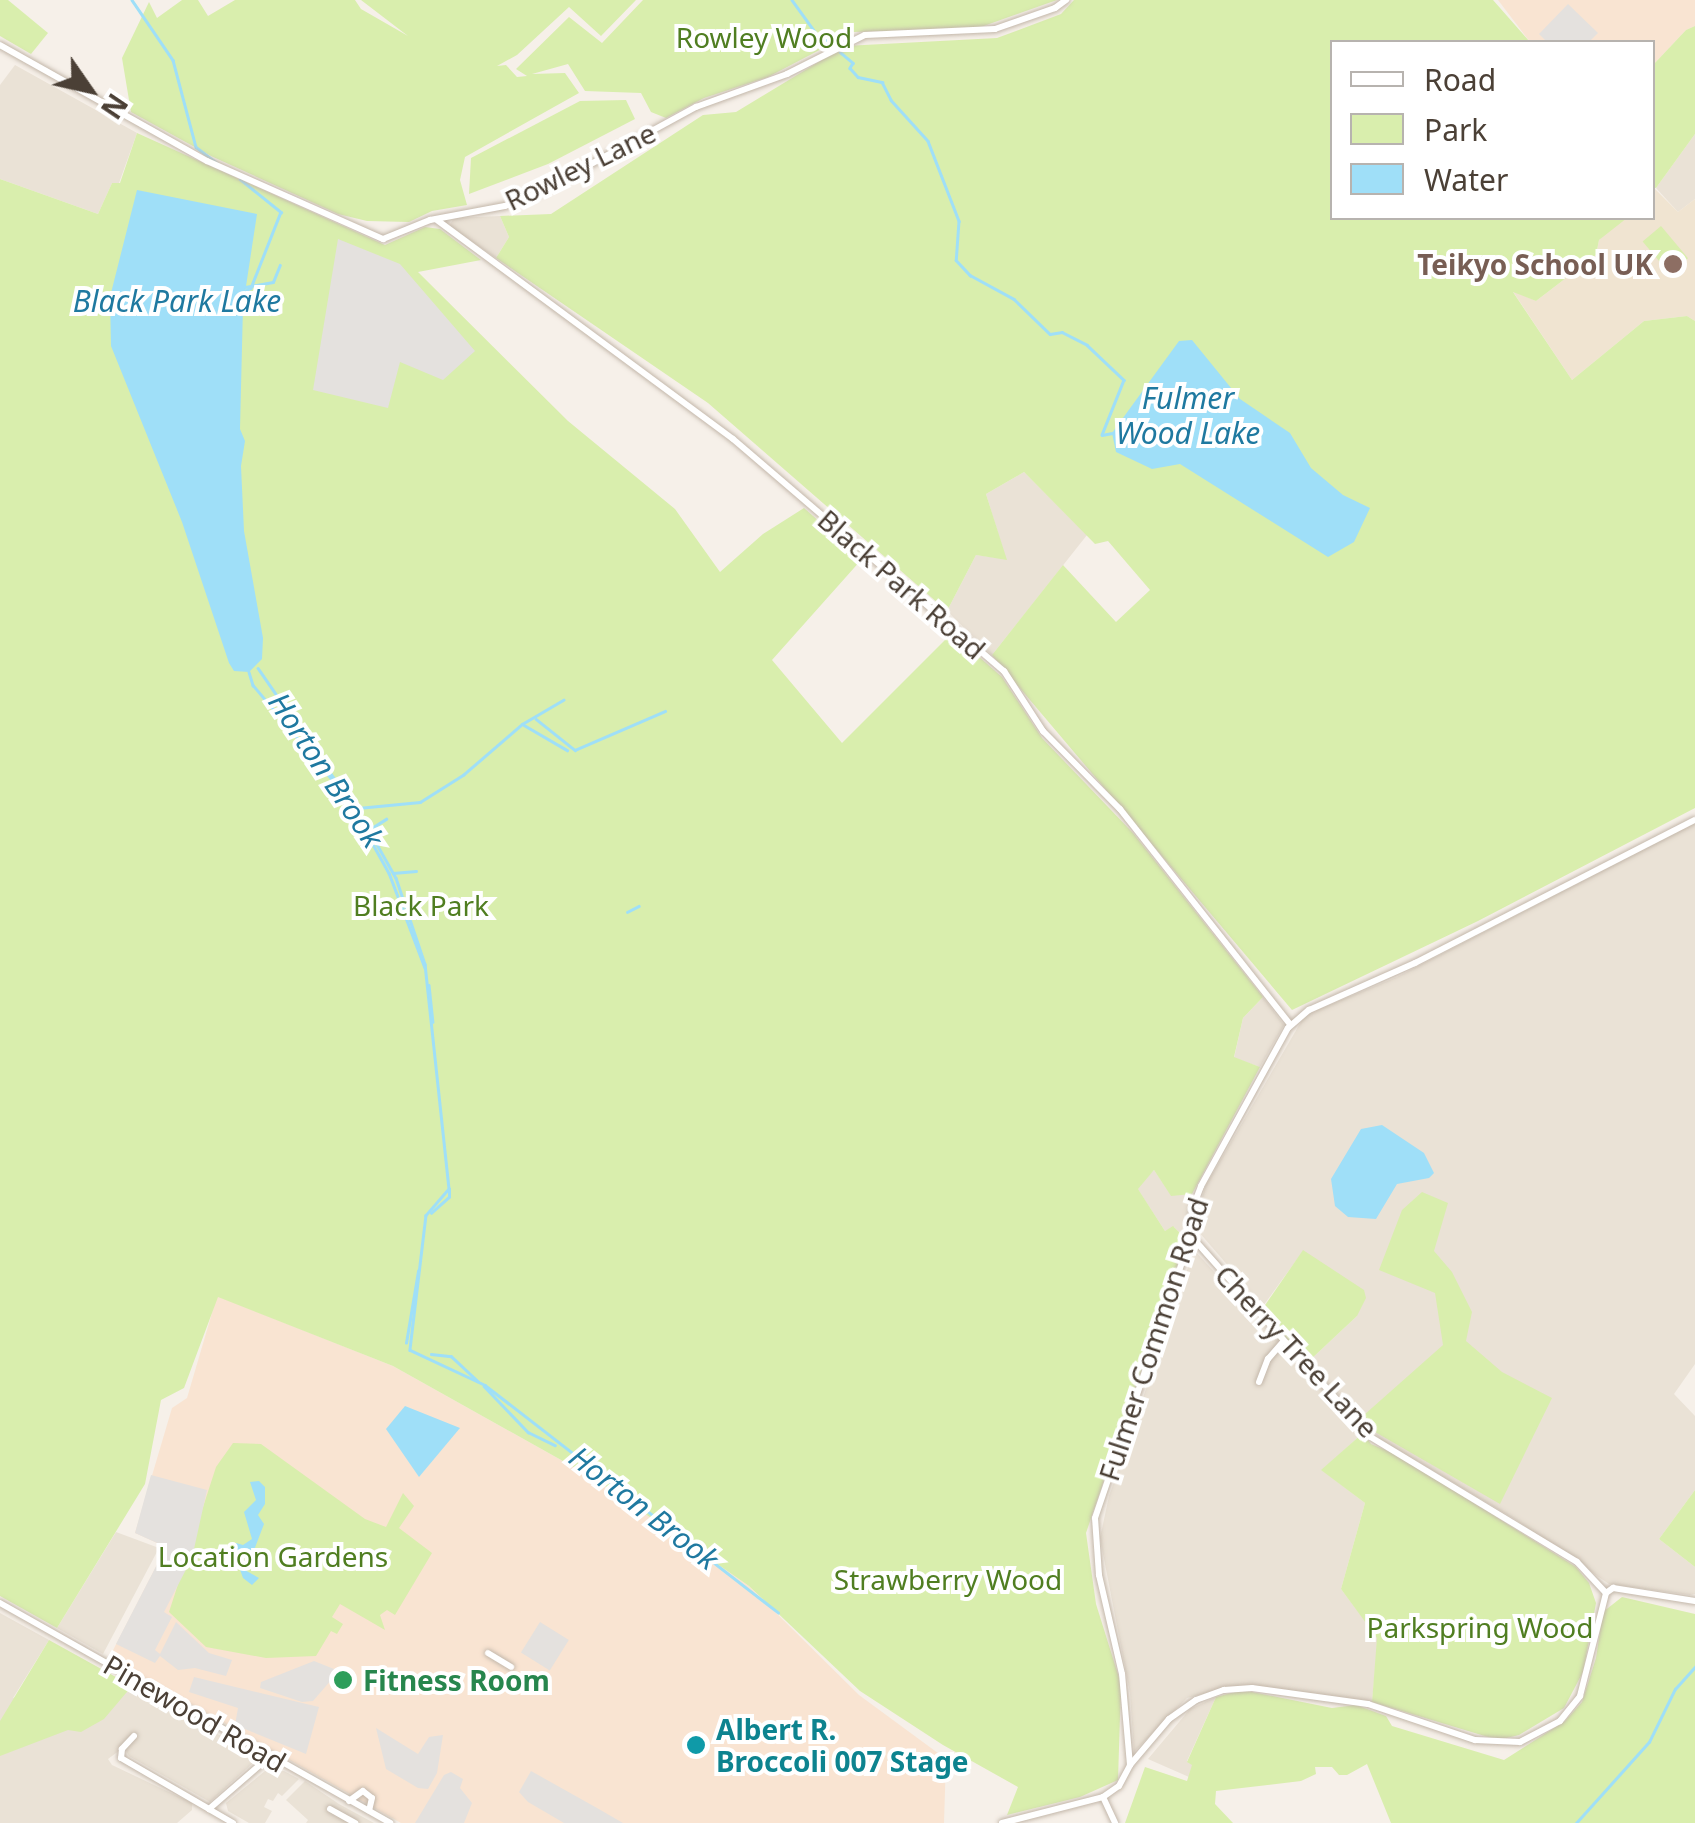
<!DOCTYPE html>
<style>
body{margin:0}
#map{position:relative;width:1695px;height:1823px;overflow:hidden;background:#f6f0e9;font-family:"Noto Sans",sans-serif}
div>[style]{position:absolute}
.residential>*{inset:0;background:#eae2d6}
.commercial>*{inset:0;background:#f9e4d2}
.education>*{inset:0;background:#f0e4d1}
.green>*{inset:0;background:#d9eead;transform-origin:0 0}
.parking>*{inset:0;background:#e4e1de;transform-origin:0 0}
.water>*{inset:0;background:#9fdff8}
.stream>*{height:2.5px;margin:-1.25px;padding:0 1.25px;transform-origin:1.25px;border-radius:1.25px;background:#9fdff8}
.roads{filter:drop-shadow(0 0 2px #c3b7aa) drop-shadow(0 0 2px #c3b7aa)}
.minor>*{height:6px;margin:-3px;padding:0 3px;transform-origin:3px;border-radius:3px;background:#fff}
.dots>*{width:28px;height:28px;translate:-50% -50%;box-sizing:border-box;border:5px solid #fff;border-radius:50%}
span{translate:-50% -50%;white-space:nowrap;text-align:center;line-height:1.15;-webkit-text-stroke:8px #fff;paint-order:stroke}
.park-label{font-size:28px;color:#507e21}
.street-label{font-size:28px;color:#4b4036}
.education-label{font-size:28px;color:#785e54;font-weight:700}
.right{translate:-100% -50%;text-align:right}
.leisure-label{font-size:28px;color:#27864d;font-weight:700}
.left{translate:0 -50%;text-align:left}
.culture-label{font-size:28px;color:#0d838f;font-weight:700}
.water-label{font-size:30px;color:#1f79a0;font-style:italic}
.legend{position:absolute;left:1330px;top:40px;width:325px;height:180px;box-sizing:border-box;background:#fff;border:2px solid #b7b3af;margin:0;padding:12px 18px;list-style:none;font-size:30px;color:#4b4036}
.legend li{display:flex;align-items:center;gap:20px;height:50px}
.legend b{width:50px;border:2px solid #b7b3af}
.north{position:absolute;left:40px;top:40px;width:100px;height:100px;-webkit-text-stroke:8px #fff;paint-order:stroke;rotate:124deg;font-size:28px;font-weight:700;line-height:40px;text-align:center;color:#4b4036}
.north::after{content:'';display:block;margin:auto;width:35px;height:45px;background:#4b4036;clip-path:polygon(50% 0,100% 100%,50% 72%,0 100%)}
</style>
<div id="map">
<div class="residential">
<div style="clip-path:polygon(15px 65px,137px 133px,119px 183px,112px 183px,98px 214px,0 179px,0 85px)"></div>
<div style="clip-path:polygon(1695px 134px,1695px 199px,1678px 212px,1656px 188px)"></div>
<div style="clip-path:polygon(500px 216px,509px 237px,496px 258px,449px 226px,454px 218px)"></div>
<div style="clip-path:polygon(1024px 472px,1087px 535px,992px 655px,947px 611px,976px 555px,1006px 559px,986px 494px)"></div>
<div style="clip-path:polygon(1695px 823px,1695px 1364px,1674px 1394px,1695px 1416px,1695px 1490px,1659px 1539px,1695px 1567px,1695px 1594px,1690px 1595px,1609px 1584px,1516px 1520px,1380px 1439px,1308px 1362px,1357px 1316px,1303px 1251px,1263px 1306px,1198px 1231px,1195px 1220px,1206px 1185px,1305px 1015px,1397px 977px)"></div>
<div style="clip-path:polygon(1263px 997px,1284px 1025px,1260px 1067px,1234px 1058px,1243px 1018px)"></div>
<div style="clip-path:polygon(1154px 1170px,1171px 1195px,1192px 1194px,1186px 1239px,1174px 1227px,1165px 1231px,1137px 1188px)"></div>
<div style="clip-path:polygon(1194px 1250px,1363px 1433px,1322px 1470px,1365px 1503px,1341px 1589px,1378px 1638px,1372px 1702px,1232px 1687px,1187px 1698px,1134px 1752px,1130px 1693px,1100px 1538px,1109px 1496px)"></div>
<div style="clip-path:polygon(116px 1532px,159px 1548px,103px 1654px,57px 1628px)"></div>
<div style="clip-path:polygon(0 1613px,49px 1640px,13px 1698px,101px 1669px,150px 1696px,157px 1706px,163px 1704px,252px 1753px,255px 1761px,210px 1802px,129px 1756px,124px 1747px,108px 1759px,112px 1765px,192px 1803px,192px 1810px,177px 1823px,0 1823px)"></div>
<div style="clip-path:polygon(1216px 1697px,1187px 1761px,1193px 1765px,1189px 1777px,1148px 1759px,1190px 1709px)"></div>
<div style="clip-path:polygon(265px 1771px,284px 1771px,299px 1779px,282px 1796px,278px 1793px,273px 1801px,268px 1799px,264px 1807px,272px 1811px,265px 1823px,249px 1823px,228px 1811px,226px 1803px)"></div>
<div style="clip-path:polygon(305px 1781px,339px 1804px,374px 1823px,306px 1823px,308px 1820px,286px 1800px)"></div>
</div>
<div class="commercial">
<div style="clip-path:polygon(1498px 0,1695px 0,1695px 26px,1686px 30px,1653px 65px,1652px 42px,1530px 42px)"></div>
<div style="clip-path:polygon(217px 1296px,393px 1366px,595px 1479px,749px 1586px,859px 1695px,946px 1759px,944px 1823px,401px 1823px,109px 1658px,166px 1547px,135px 1533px,172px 1408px,187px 1398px)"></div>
</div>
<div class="education">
<div style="clip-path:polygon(1653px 187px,1678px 212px,1695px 199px,1695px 321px,1687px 316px,1644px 321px,1572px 380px,1512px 290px,1536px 301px,1596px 255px,1599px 240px,1611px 228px,1627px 218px,1652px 218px)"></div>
</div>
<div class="green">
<div style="clip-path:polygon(0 0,8px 0,48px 33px,31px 54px,0 36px)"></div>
<div style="clip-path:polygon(182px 0,198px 0,208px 16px,235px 0,355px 0,361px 9px,408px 36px,361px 0,636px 0,601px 36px,569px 7px,517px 55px,497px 66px,506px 65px,517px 77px,527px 76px,516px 69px,569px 17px,602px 43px,643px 0,1057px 0,978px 28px,854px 32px,768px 77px,704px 98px,666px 118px,651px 112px,641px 93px,585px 91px,568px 64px,532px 74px,565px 73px,579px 93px,465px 157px,460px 180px,467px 205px,432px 211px,409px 222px,367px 221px,338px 214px,211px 156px,131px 112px,122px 58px,149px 2px,157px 18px)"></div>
<div style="clip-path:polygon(1074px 0,1493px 0,1530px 42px,1332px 42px,1332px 218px,1627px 218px,1599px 240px,1596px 255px,1536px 301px,1513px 292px,1572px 380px,1644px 321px,1687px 316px,1695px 321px,1695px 808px,1478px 921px,1292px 1010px,992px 655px,1063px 565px,1116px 622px,1150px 590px,1108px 541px,1095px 544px,1024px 472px,986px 494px,1007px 560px,976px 555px,947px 611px,708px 403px,496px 258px,509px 237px,500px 216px,551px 214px,703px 115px,736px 112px,845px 46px,997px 38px,1061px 14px)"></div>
<div style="clip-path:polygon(1695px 26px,1695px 134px,1656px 188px,1652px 187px,1653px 65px,1686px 30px)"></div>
<div style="clip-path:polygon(626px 100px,635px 119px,548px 164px,469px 194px,471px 158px,580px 101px)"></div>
<div style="clip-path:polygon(137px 133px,385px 245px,425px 227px,440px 229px,481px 260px,418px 272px,568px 421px,675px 509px,720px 572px,763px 534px,804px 508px,862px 559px,772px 660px,842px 743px,952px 633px,1002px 677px,1042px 738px,1133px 833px,1263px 997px,1243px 1018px,1234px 1057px,1260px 1067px,1192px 1194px,1171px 1196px,1154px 1170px,1138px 1189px,1165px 1231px,1173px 1226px,1186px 1239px,1086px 1533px,1096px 1604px,1121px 1684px,1118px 1780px,1080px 1797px,1007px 1815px,1018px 1787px,943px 1745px,860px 1691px,749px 1586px,595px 1479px,393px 1366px,218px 1297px,184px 1388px,161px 1400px,145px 1484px,57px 1628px,0 1596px,0 179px,98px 214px,112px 183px,120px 183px)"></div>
<div style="left:1661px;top:226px;width:42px;height:24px;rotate:50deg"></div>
<div style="clip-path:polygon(1422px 1192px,1448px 1203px,1434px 1251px,1452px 1272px,1472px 1312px,1466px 1341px,1502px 1372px,1552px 1398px,1500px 1504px,1375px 1432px,1364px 1415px,1443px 1345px,1435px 1293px,1379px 1270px,1402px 1210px)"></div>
<div style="clip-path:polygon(1303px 1250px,1364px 1290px,1366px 1298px,1357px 1316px,1308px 1362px,1261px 1311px)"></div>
<div style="clip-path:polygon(1363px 1433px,1371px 1444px,1397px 1455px,1576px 1567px,1589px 1583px,1596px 1603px,1583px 1672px,1564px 1708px,1519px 1735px,1498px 1740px,1372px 1702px,1377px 1638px,1341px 1589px,1365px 1503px,1321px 1470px)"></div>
<div style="clip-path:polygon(233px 1443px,261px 1444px,365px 1519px,386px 1527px,403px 1493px,414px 1506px,399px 1528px,432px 1553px,395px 1615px,387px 1610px,380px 1615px,385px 1630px,340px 1604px,332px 1617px,343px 1624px,337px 1634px,331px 1631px,316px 1656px,266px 1658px,206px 1647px,169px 1612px,216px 1467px)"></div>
<div style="clip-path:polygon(1695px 1490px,1695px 1567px,1659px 1539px)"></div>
<div style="clip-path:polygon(1622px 1597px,1695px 1614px,1695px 1823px,1391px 1823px,1367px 1764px,1347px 1775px,1339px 1775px,1332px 1767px,1315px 1767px,1316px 1774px,1301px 1781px,1216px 1791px,1215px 1804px,1233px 1823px,1125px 1823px,1145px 1767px,1187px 1781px,1192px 1765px,1187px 1762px,1216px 1697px,1242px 1690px,1332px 1708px,1356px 1705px,1386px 1716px,1392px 1726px,1504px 1760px,1565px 1721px,1582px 1702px,1596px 1658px,1603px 1612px)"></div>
<div style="clip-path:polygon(49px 1640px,132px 1686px,104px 1719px,81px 1732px,68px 1730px,0 1756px,0 1721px)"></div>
</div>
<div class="parking">
<div style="clip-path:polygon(1568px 4px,1598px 33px,1589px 42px,1547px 42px,1539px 34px)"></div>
<div style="clip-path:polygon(338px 239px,400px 264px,475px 351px,443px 380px,400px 362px,388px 408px,313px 390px)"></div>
<div style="clip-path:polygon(151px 1475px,207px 1490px,192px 1558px,164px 1612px,172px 1617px,155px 1650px,160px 1654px,176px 1622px,209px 1653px,232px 1660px,226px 1676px,195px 1668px,178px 1670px,160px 1656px,155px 1663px,116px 1644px,166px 1547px,135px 1533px)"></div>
<div style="left:540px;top:1622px;width:34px;height:36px;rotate:32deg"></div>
<div style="clip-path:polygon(314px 1661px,339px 1671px,313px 1701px,302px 1702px,260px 1688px,261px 1682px)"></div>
<div style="clip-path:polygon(194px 1677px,319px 1707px,306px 1754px,235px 1725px,238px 1708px,189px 1692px)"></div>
<div style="clip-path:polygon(376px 1728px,418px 1754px,429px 1737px,443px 1735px,437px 1773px,428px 1789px,418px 1788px,386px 1769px)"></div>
<div style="clip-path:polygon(531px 1771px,597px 1808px,623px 1823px,564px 1823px,528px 1802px,519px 1792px)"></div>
<div style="clip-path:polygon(451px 1772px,463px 1779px,460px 1788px,472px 1803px,464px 1823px,415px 1823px,444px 1775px)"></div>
</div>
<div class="water">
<div style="clip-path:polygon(137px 190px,257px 214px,243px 306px,240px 429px,245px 441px,241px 466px,244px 531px,263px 638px,262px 659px,249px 672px,234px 671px,229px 663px,182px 522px,111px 346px,110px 297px)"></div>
<div style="clip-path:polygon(1192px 340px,1240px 399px,1290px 433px,1311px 468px,1343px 495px,1370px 508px,1354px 542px,1328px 557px,1180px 464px,1152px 469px,1116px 452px,1112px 433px,1179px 341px)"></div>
<div style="clip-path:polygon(1382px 1125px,1424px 1153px,1434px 1173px,1429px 1178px,1397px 1184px,1376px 1219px,1348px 1217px,1335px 1206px,1331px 1179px,1361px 1129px)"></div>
<div style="clip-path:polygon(405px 1406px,460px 1428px,419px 1477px,386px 1429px)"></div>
<div style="clip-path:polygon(259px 1481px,265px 1487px,265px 1504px,258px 1515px,264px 1524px,253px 1553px,242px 1558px,243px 1569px,259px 1578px,252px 1585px,243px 1578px,233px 1550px,236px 1543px,243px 1545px,252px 1539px,244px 1512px,256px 1500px,250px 1482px)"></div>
</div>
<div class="stream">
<div style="left:132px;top:0;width:73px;rotate:55.7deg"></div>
<div style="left:173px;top:60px;width:90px;rotate:75.2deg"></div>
<div style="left:196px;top:147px;width:26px;rotate:37deg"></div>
<div style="left:792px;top:0;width:44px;rotate:54.2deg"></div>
<div style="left:826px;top:40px;width:5px;rotate:22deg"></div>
<div style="left:840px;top:52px;width:17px;rotate:40deg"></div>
<div style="left:853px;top:63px;width:6px;rotate:121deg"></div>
<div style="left:850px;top:68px;width:12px;rotate:48deg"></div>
<div style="left:858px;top:77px;width:25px;rotate:12deg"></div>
<div style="left:882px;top:82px;width:20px;rotate:63deg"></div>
<div style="left:891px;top:100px;width:55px;rotate:47.9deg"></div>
<div style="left:928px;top:141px;width:86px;rotate:68.8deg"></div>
<div style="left:959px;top:221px;width:39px;rotate:94deg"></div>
<div style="left:956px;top:260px;width:21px;rotate:47deg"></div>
<div style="left:970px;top:275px;width:50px;rotate:28.6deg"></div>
<div style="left:1014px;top:299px;width:50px;rotate:44.2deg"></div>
<div style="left:1050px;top:334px;width:12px;rotate:-9deg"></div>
<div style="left:1062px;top:332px;width:28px;rotate:27deg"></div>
<div style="left:1087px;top:345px;width:51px;rotate:43.4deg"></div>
<div style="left:1124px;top:380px;width:59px;rotate:111.8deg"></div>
<div style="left:1102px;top:435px;width:10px;rotate:-11deg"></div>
<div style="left:240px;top:179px;width:53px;rotate:38.8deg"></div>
<div style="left:281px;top:212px;width:82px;rotate:111.5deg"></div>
<div style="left:251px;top:288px;width:8px;rotate:150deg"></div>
<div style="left:245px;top:287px;width:28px;rotate:-10deg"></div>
<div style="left:273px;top:282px;width:18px;rotate:-68deg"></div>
<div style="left:258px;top:668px;width:188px;rotate:55.4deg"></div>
<div style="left:365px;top:823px;width:63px;rotate:60.6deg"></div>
<div style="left:396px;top:878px;width:91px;rotate:71.4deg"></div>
<div style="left:425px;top:964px;width:226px;rotate:83.9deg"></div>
<div style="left:449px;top:1189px;width:35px;rotate:131deg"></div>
<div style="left:426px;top:1215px;width:136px;rotate:96.8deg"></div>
<div style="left:410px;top:1350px;width:83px;rotate:25deg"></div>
<div style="left:485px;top:1385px;width:371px;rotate:37.8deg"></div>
<div style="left:249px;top:672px;width:14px;rotate:73deg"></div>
<div style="left:253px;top:685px;width:123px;rotate:50deg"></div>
<div style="left:332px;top:779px;width:50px;rotate:56.3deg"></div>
<div style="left:360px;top:821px;width:60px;rotate:60.9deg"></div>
<div style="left:389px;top:873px;width:102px;rotate:69.2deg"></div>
<div style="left:536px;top:719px;width:50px;rotate:38.5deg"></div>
<div style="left:575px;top:750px;width:98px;rotate:-23.4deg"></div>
<div style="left:524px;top:725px;width:50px;rotate:30.2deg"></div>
<div style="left:358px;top:808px;width:62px;rotate:-5.5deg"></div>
<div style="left:420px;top:802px;width:51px;rotate:-32.1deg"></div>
<div style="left:463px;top:775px;width:78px;rotate:-40.8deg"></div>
<div style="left:522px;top:724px;width:48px;rotate:-30.3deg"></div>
<div style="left:370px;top:829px;width:19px;rotate:-32deg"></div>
<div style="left:393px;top:873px;width:23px;rotate:-5deg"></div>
<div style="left:627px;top:912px;width:13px;rotate:-27deg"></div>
<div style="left:429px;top:985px;width:37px;rotate:84deg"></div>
<div style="left:431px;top:1213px;width:24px;rotate:-42deg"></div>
<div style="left:449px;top:1197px;width:8px;rotate:-90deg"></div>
<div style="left:406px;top:1343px;width:73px;rotate:-80.5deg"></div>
<div style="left:431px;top:1354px;width:20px;rotate:6deg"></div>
<div style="left:451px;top:1356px;width:37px;rotate:43deg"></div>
<div style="left:484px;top:1386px;width:64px;rotate:46.3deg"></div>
<div style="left:528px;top:1432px;width:30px;rotate:26deg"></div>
<div style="left:1576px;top:1823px;width:109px;rotate:-48deg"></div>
<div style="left:1649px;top:1742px;width:59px;rotate:-63.9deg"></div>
<div style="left:1675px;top:1689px;width:30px;rotate:-48deg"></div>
</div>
<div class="roads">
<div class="minor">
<div style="left:0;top:45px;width:237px;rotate:29.3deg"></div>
<div style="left:207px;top:161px;width:193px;rotate:23.9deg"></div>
<div style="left:383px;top:239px;width:51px;rotate:-22deg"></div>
<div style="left:430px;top:220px;width:76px;rotate:-10.6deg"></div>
<div style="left:505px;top:206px;width:35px;rotate:-22deg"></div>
<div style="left:538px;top:193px;width:180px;rotate:-28.6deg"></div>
<div style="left:696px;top:107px;width:97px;rotate:-19.9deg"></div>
<div style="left:787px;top:74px;width:87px;rotate:-26.6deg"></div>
<div style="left:865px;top:35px;width:130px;rotate:-2.6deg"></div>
<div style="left:995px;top:29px;width:64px;rotate:-19.3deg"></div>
<div style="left:1055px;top:8px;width:14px;rotate:-36deg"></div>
<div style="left:437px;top:220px;width:368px;rotate:36.5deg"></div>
<div style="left:733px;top:439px;width:357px;rotate:40.6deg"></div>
<div style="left:1004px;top:671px;width:72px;rotate:57deg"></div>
<div style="left:1043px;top:731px;width:110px;rotate:45.4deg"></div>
<div style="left:1120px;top:809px;width:274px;rotate:51.7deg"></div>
<div style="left:1191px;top:1236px;width:268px;rotate:48.3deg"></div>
<div style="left:1369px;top:1436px;width:243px;rotate:31.2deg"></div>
<div style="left:1577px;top:1562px;width:42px;rotate:46.9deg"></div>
<div style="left:1259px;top:1382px;width:25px;rotate:-69deg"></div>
<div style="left:1268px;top:1359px;width:23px;rotate:-49deg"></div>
<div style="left:0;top:1603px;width:448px;rotate:29.4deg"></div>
<div style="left:488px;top:1653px;width:27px;rotate:31deg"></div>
<div style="left:134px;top:1736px;width:18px;rotate:133deg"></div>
<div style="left:122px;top:1749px;width:9px;rotate:96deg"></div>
<div style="left:121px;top:1758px;width:102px;rotate:30.1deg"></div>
<div style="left:1130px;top:1765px;width:91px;rotate:-95deg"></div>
<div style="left:1122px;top:1674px;width:102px;rotate:-103.1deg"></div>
<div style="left:1099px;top:1575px;width:57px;rotate:-94deg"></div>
<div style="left:1095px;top:1518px;width:298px;rotate:-71.2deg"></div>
<div style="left:1191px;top:1236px;width:29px;rotate:-86deg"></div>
<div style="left:1193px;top:1207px;width:22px;rotate:-69deg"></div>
<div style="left:1201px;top:1186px;width:180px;rotate:-61.2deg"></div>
<div style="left:1288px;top:1028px;width:28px;rotate:-41deg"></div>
<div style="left:1309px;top:1010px;width:116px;rotate:-23.9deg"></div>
<div style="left:1415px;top:963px;width:314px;rotate:-27.1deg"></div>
<div style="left:1103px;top:1797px;width:29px;rotate:65deg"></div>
<div style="left:349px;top:1801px;width:17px;rotate:-36deg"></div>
<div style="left:363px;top:1791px;width:11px;rotate:38deg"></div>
<div style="left:372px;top:1798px;width:13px;rotate:103deg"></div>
<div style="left:330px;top:1809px;width:29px;rotate:29deg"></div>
<div style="left:233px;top:1823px;width:28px;rotate:-150deg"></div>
<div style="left:209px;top:1809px;width:79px;rotate:-40.9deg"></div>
<div style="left:1002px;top:1823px;width:104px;rotate:-14.4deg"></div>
<div style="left:1103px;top:1797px;width:19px;rotate:-35deg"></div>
<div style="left:1119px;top:1786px;width:24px;rotate:-62deg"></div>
<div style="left:1130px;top:1765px;width:60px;rotate:-49.7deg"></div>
<div style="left:1169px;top:1719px;width:33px;rotate:-35deg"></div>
<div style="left:1196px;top:1700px;width:30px;rotate:-20deg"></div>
<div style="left:1224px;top:1690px;width:28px;rotate:-4deg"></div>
<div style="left:1252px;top:1688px;width:117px;rotate:7.9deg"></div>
<div style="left:1368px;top:1704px;width:113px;rotate:18.6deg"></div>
<div style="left:1475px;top:1740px;width:45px;rotate:2.5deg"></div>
<div style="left:1520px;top:1742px;width:45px;rotate:-27.7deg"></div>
<div style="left:1560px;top:1721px;width:32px;rotate:-51deg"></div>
<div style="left:1580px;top:1696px;width:106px;rotate:-75.8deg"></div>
<div style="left:1606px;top:1593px;width:9px;rotate:-36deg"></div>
<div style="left:1613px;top:1588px;width:83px;rotate:9deg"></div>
</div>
</div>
<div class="dots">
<div style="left:1673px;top:264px;background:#8d6e63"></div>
<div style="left:343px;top:1680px;background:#2e9e5b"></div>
<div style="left:696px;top:1745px;background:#0f9aa8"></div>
</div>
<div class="park-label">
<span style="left:764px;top:37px">Rowley Wood</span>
<span style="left:421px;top:905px">Black Park</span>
<span style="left:273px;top:1556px">Location Gardens</span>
<span style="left:948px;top:1579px">Strawberry Wood</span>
<span style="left:1480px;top:1627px">Parkspring Wood</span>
</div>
<div class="street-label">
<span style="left:580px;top:166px;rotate:-26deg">Rowley Lane</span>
<span style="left:902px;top:584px;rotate:41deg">Black Park Road</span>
<span style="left:1153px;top:1339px;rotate:-72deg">Fulmer Common Road</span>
<span style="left:1297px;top:1351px;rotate:47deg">Cherry Tree Lane</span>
<span style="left:195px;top:1713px;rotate:30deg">Pinewood Road</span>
</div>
<div class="education-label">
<span class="right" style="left:1653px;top:264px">Teikyo School UK</span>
</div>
<div class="leisure-label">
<span class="left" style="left:363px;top:1680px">Fitness Room</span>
</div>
<div class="culture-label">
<span class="left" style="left:716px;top:1745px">Albert R.<br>Broccoli 007 Stage</span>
</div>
<div class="water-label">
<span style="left:177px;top:301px">Black Park Lake</span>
<span style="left:1188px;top:415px">Fulmer<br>Wood Lake</span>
<span style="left:326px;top:770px;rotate:56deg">Horton Brook</span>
<span style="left:644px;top:1508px;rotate:38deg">Horton Brook</span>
</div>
<ul class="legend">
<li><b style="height:12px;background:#fff"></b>Road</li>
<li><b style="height:28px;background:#d9eead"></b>Park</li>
<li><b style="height:28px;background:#9fdff8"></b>Water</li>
</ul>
<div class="north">N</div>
</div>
